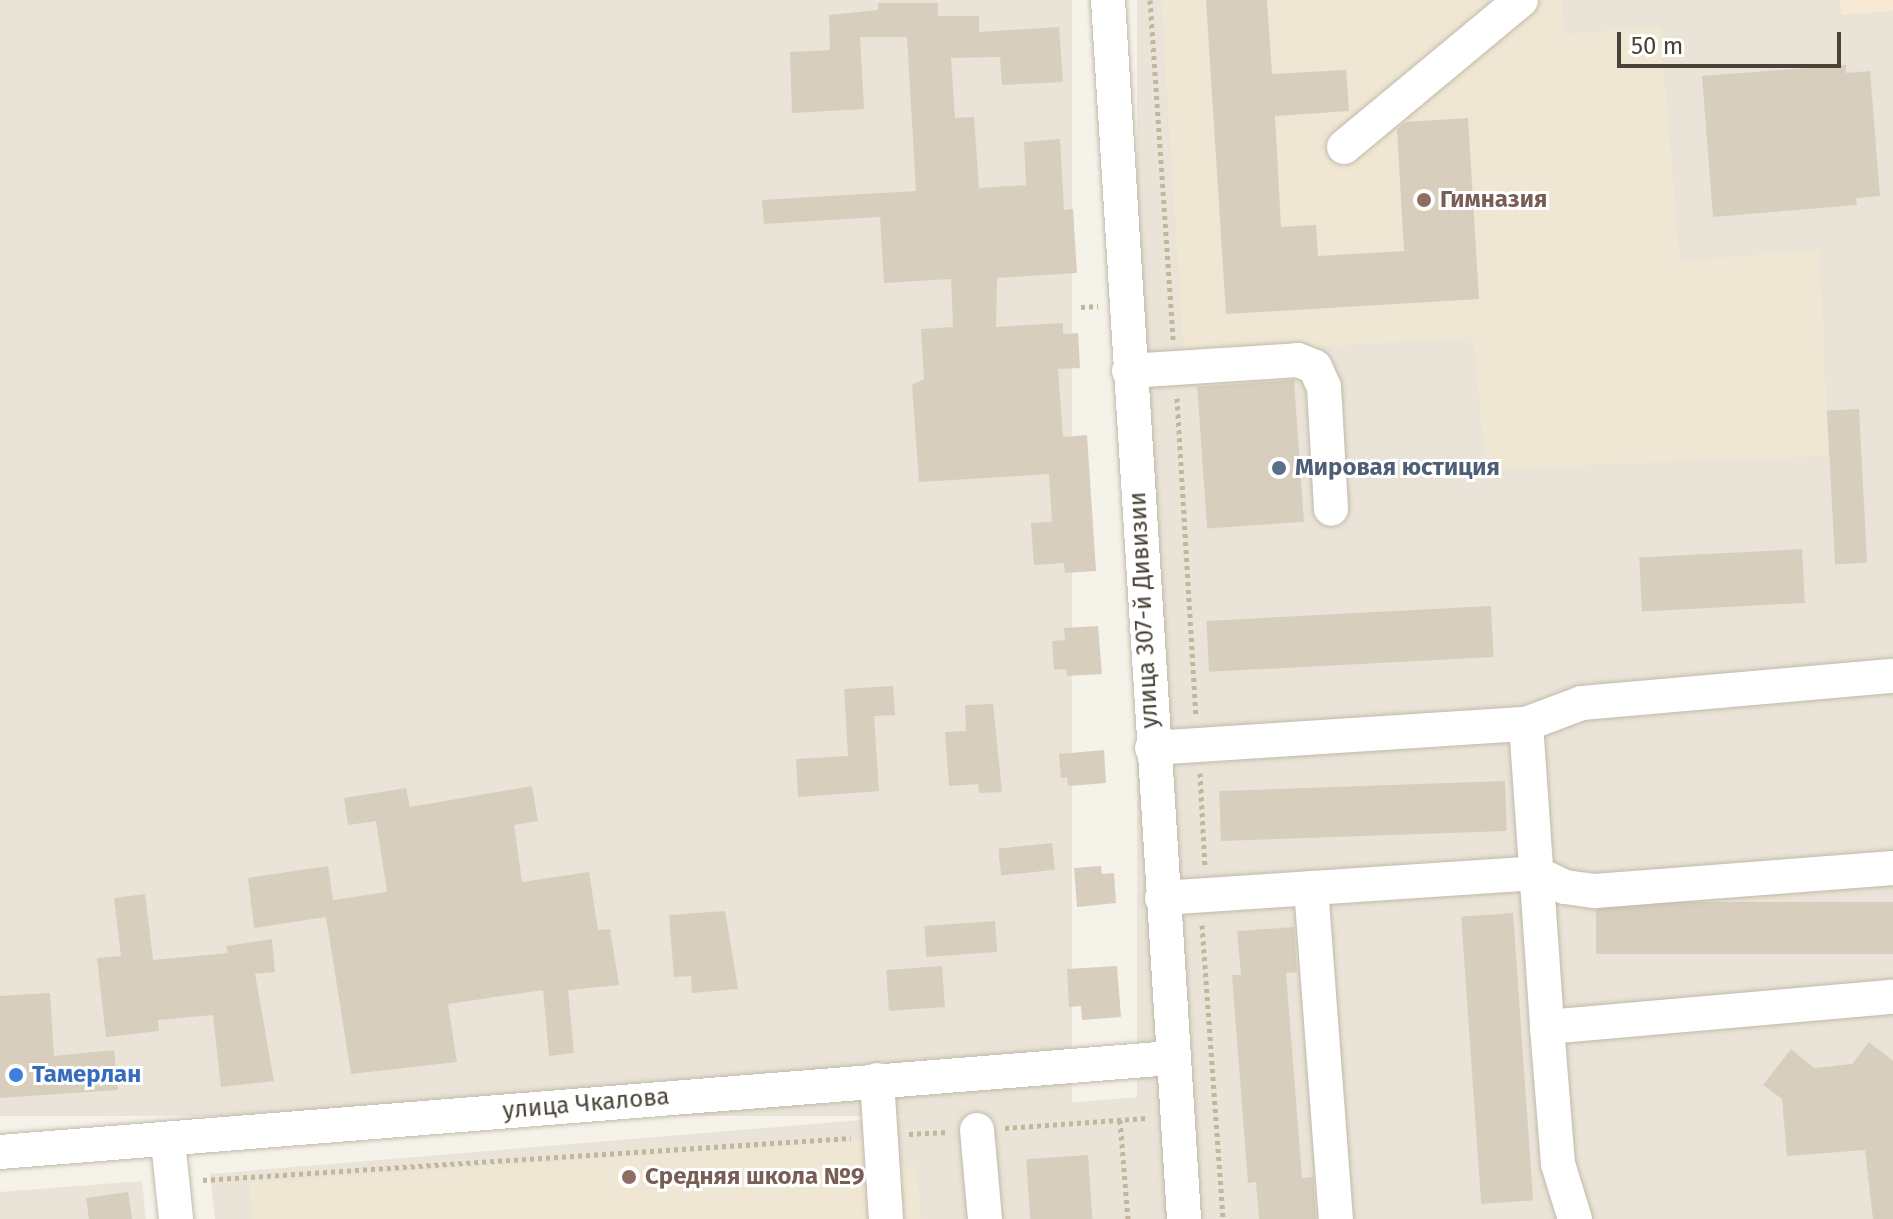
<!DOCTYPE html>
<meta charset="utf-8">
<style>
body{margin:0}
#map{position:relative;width:1893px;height:1219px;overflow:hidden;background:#f5f2e9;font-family:"Fira Sans",sans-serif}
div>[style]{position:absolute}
.residential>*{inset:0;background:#e9e4d7;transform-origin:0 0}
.commercial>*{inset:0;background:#f7e9d4}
.education>*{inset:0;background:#efe7d3}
.building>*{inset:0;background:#d7cebe;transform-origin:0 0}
.path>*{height:5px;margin-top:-2.5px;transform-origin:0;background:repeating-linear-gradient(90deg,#c4b69c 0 4px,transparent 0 8px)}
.roads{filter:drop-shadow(0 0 2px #c1baab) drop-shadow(0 0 2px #c1baab)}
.minor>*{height:34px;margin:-17px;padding:0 17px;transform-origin:17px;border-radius:17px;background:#fff}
.dots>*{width:22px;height:22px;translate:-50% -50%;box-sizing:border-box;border:4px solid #fff;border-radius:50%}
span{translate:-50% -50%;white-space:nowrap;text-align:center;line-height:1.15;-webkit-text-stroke:6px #fff;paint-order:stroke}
.education-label{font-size:24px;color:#785e54;font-weight:700}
.left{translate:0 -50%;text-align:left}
.service-label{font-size:24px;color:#4e5e75;font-weight:700}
.street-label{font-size:24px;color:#494337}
.shop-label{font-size:24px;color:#366cbe;font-weight:700}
.scale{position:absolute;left:1617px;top:32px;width:224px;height:36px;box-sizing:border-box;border:4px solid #494337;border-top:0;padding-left:10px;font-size:24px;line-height:28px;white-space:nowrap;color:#494337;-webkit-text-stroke:6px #fff;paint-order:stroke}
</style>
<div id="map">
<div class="residential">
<div style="left:0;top:0;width:1072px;height:1116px"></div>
<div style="left:1137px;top:0;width:756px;height:1222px"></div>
<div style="clip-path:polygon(1139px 1097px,1148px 1219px,215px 1219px,210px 1174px)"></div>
<div style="clip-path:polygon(142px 1181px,146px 1219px,0 1219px,0 1192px)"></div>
</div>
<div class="commercial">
<div style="clip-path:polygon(1840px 0,1893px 0,1893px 11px,1841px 15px)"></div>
</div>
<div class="education">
<div style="clip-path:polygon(1161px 0,1561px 0,1565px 34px,1660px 27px,1680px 261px,1820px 250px,1828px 456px,1486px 469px,1473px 337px,1184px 356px)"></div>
<div style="clip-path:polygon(868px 1140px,871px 1170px,916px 1166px,921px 1219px,252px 1219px,249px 1183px)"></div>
</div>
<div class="building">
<div style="clip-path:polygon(1206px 0,1267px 0,1272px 74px,1346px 70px,1349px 111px,1275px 116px,1281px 227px,1316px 225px,1318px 256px,1404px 251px,1397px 129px,1406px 122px,1468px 118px,1479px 299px,1226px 314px)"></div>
<div style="clip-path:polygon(878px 3px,938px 3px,938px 16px,979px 16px,979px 32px,1059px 27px,1063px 82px,1002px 85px,1000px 57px,951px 58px,955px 118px,974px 117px,979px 188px,1026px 185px,1024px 142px,1060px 139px,1064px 210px,1073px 209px,1077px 273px,997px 278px,996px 327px,1063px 323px,1063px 334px,1078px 333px,1080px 368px,1058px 369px,1063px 437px,1087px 435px,1096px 571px,1065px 573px,1064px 563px,1034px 565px,1031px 523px,1052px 522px,1049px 474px,919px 482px,912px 385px,924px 379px,921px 329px,953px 327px,951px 279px,884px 283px,880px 217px,764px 224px,762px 200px,916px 191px,907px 37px,860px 37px,864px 109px,792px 113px,790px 52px,830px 50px,829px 15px,878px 10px)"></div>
<div style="clip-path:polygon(1846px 65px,1846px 73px,1870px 71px,1880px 196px,1856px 198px,1857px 205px,1713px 217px,1702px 76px)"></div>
<div style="left:1294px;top:380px;width:142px;height:97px;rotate:86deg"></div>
<div style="left:1859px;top:409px;width:154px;height:32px;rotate:87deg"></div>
<div style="left:1802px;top:549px;width:54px;height:163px;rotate:87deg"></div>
<div style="left:1491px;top:606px;width:51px;height:285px;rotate:87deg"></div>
<div style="clip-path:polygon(1098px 626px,1102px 674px,1067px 676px,1066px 669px,1054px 670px,1052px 641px,1065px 640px,1064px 628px)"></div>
<div style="clip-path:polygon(893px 686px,895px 715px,874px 716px,879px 791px,798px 797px,796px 759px,848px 756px,844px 689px)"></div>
<div style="clip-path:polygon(993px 704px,1002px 792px,979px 793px,978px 784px,949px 786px,945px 732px,966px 731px,965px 705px)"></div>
<div style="clip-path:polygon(1104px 750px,1106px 783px,1068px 786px,1067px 777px,1061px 778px,1059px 754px)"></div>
<div style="left:1505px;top:781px;width:50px;height:286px;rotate:88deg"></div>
<div style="clip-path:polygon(532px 786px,538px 821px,514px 825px,522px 882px,589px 872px,598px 930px,610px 929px,619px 985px,568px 990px,574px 1053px,549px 1056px,543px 990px,448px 1004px,457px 1062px,351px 1074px,326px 917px,254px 928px,248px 878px,328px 866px,333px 900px,387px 892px,376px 821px,348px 825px,344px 798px,406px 788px,410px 807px)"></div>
<div style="left:1052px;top:843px;width:27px;height:54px;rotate:84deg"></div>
<div style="clip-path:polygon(1101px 866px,1102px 874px,1114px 873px,1116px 903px,1077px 907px,1074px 868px)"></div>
<div style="clip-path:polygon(145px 894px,153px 960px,228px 953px,226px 946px,272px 939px,275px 972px,255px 974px,274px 1081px,221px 1087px,213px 1015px,158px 1020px,159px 1031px,106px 1037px,97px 958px,121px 956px,114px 898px)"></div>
<div style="left:1893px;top:902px;width:52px;height:297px;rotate:90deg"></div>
<div style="clip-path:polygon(725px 911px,738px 989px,692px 993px,691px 976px,674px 977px,669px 915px)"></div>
<div style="left:1513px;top:913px;width:288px;height:52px;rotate:86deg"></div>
<div style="left:995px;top:921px;width:31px;height:71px;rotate:86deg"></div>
<div style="clip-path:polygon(1294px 927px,1297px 972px,1286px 973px,1302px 1178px,1313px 1177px,1316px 1219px,1259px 1219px,1256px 1182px,1248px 1183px,1232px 975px,1241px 975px,1237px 931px)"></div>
<div style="left:942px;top:966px;width:41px;height:56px;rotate:86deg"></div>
<div style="clip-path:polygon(1117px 966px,1121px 1017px,1082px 1020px,1081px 1006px,1069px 1007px,1067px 969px)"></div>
<div style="clip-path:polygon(50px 993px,54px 1056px,114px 1050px,118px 1090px,0 1098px,0 996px)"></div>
<div style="clip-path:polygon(1869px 1042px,1893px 1061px,1893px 1219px,1873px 1219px,1865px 1150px,1787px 1156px,1782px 1099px,1763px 1085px,1791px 1049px,1814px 1068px,1852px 1064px)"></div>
<div style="left:1088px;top:1155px;width:64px;height:62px;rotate:86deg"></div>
<div style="clip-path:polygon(128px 1192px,132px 1219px,89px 1219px,86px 1198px)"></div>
</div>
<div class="path">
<div style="left:1150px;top:0;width:341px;rotate:86.1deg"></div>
<div style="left:1081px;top:307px;width:17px;rotate:-3deg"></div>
<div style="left:1177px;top:398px;width:318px;rotate:86.6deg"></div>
<div style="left:1200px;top:773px;width:94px;rotate:87deg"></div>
<div style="left:1202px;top:925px;width:295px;rotate:85.9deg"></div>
<div style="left:1120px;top:1120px;width:99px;rotate:85.4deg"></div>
<div style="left:1005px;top:1128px;width:142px;rotate:-4deg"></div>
<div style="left:909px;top:1134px;width:38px;rotate:-3deg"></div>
<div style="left:203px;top:1180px;width:649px;rotate:-3.71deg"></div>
</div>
<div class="roads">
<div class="minor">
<div style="left:1108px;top:0;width:1221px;rotate:86.43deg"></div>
<div style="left:1344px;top:147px;width:230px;rotate:-39.7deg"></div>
<div style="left:1129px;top:371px;width:169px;rotate:-3.7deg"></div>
<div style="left:1298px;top:360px;width:18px;rotate:22deg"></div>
<div style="left:1315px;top:367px;width:22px;rotate:66deg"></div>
<div style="left:1324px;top:387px;width:122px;rotate:86.7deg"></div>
<div style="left:1526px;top:724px;width:304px;rotate:86deg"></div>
<div style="left:1152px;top:748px;width:375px;rotate:-3.7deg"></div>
<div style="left:1526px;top:724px;width:60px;rotate:-20.6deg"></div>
<div style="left:1582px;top:703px;width:310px;rotate:-5deg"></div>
<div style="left:1311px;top:888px;width:332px;rotate:85.7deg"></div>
<div style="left:1162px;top:898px;width:375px;rotate:-3.8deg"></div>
<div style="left:1536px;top:873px;width:32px;rotate:26deg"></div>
<div style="left:1565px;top:887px;width:30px;rotate:8deg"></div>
<div style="left:1595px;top:891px;width:299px;rotate:-4.4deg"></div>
<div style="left:877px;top:1080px;width:139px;rotate:86.3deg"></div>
<div style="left:977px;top:1130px;width:89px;rotate:84.9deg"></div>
<div style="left:168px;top:1141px;width:78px;rotate:84.1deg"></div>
<div style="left:0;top:1152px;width:1176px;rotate:-4.59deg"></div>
<div style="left:1575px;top:1219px;width:58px;rotate:-107.2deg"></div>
<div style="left:1558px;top:1164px;width:137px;rotate:-94.6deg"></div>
<div style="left:1547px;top:1027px;width:347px;rotate:-5deg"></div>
</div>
</div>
<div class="dots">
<div style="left:1424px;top:200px;background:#8d6e63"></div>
<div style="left:1279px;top:468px;background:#5c6f8a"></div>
<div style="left:16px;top:1075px;background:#3f7fe0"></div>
<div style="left:629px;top:1177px;background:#8d6e63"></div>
</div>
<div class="education-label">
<span class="left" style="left:1440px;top:200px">Гимназия</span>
<span class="left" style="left:645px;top:1177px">Средняя школа №9</span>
</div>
<div class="service-label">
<span class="left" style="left:1295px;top:468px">Мировая юстиция</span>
</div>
<div class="street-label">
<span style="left:1144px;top:610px;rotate:-93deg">улица 307-й Дивизии</span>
<span style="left:586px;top:1104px;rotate:-5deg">улица Чкалова</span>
</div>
<div class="shop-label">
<span class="left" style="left:32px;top:1075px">Тамерлан</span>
</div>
<div class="scale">50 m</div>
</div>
